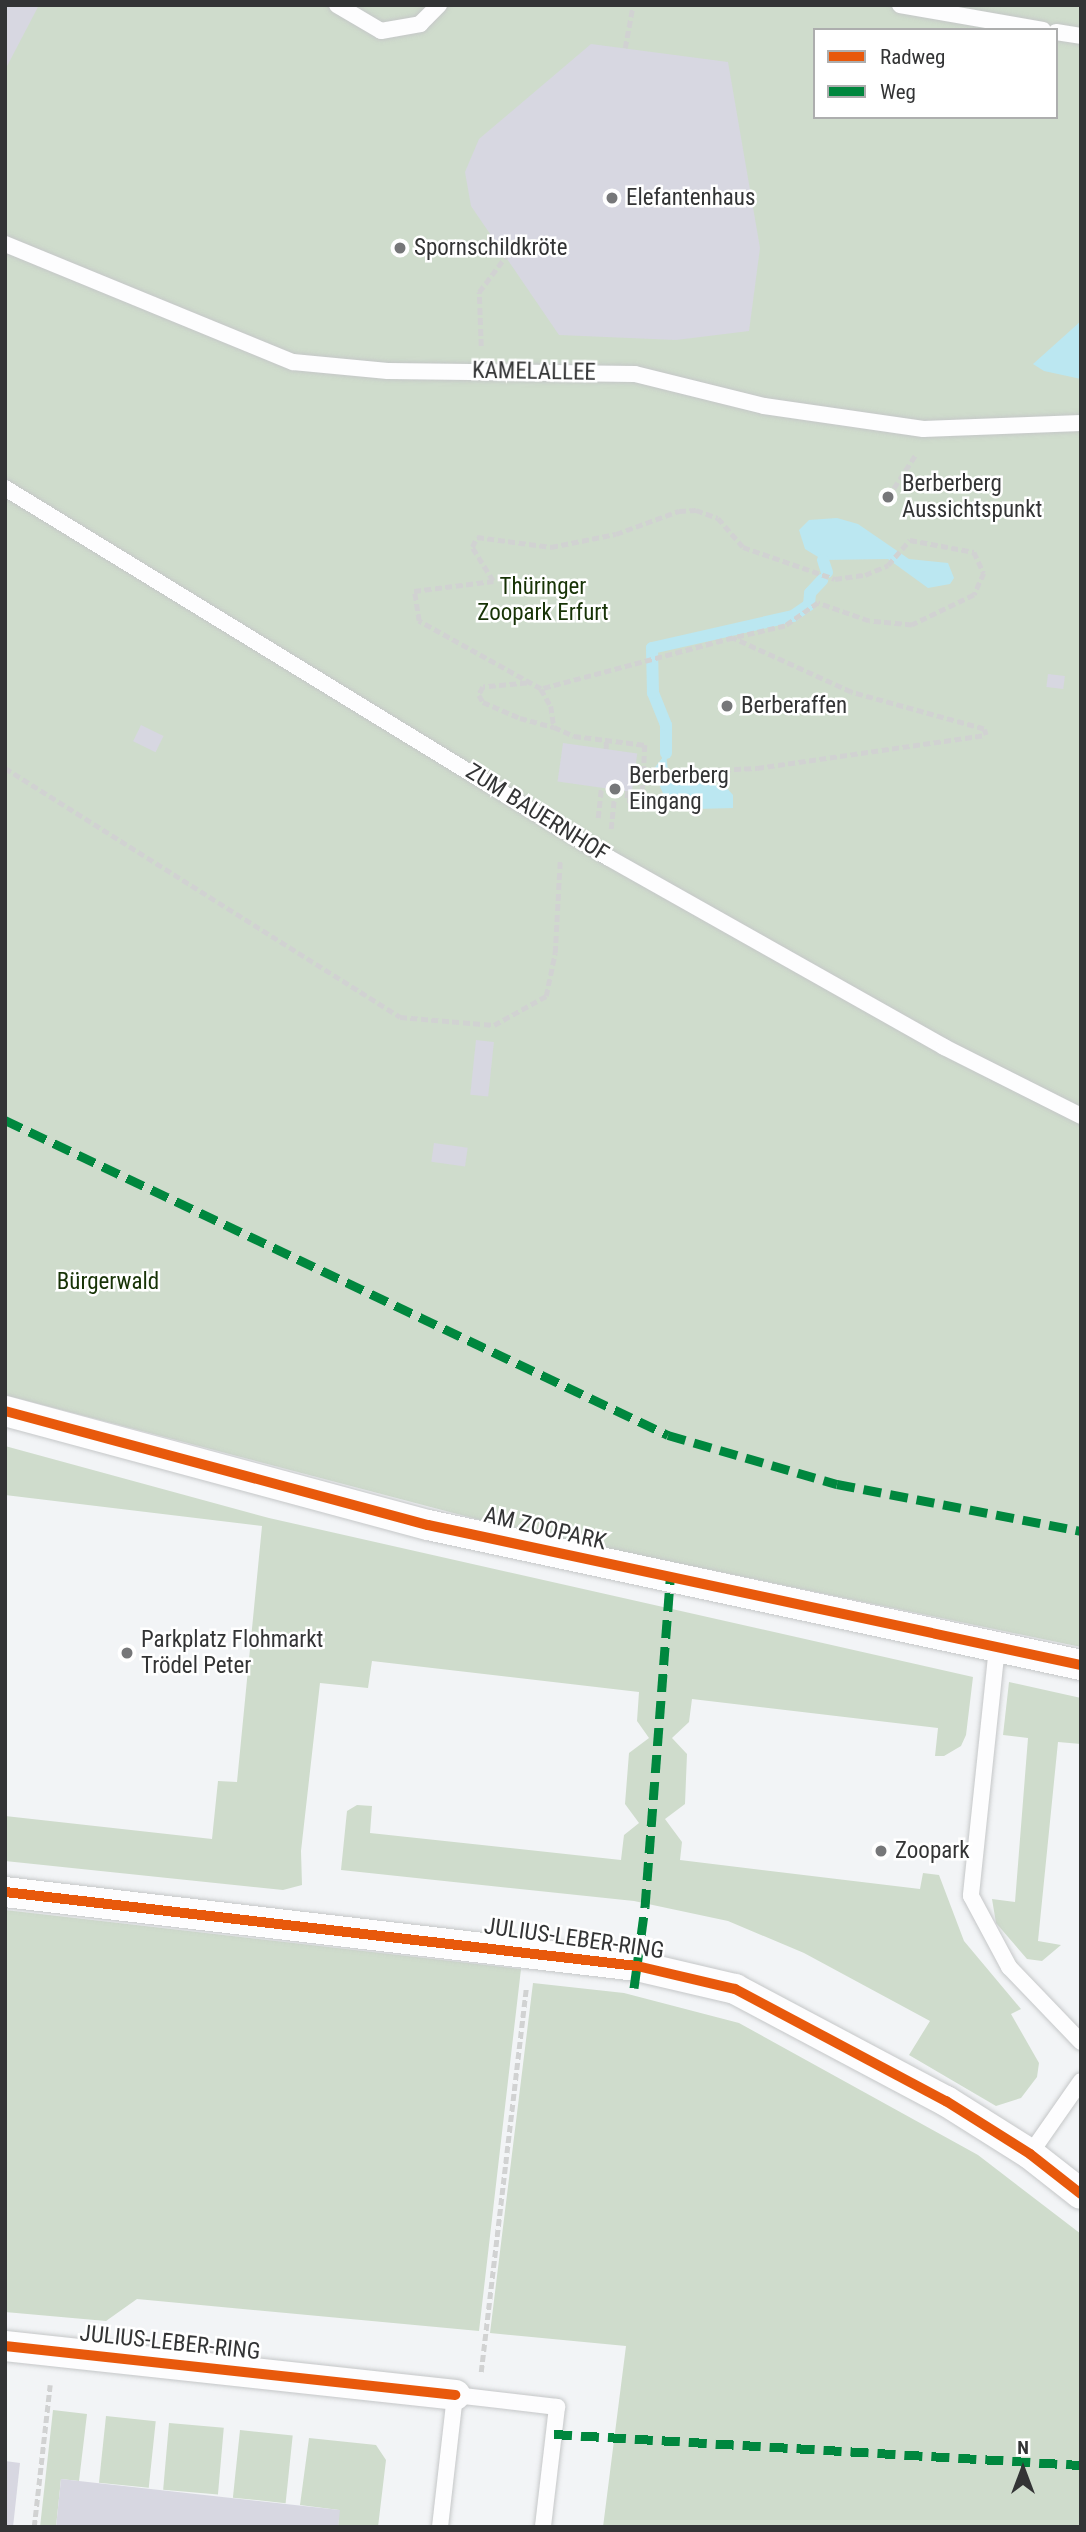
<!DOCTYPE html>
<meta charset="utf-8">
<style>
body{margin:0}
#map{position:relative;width:1086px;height:2532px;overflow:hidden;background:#f2f4f6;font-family:"Roboto Condensed",sans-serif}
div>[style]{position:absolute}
.green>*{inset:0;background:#cfdccc;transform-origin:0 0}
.water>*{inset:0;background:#bbe7f1}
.stream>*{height:12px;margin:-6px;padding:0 6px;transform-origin:6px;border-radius:6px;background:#bbe7f1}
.building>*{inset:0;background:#d7d7e1;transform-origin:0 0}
.path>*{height:4.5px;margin-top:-2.25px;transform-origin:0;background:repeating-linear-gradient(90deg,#d1d2d2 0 7px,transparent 0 10.5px)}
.roads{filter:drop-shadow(0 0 2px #c5c7c8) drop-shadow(0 0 2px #c5c7c8)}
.lane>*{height:16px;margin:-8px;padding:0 8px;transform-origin:8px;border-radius:8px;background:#fdfdfe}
.street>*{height:30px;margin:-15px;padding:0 15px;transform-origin:15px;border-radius:15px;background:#fdfdfe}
.quiet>*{height:9px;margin-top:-4.5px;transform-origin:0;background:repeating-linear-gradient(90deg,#00873e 0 18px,transparent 0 27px)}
.cycleway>*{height:10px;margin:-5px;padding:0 5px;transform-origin:5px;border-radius:5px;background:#e8590c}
.dots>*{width:19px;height:19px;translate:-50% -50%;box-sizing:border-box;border:4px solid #fff;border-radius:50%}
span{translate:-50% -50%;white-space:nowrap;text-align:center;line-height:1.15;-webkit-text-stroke:5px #fff;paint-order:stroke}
.poi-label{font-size:23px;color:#333435}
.left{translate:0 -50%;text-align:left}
.street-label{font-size:23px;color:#333435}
.park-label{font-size:23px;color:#173306}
.frame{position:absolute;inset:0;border:7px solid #333435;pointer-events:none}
.legend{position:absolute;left:813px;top:28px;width:245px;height:91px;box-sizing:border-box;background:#fff;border:2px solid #adaeae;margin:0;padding:9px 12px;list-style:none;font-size:21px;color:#333435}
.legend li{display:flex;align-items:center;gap:14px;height:35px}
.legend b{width:35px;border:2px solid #adaeae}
.north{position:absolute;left:988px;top:2434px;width:70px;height:70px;-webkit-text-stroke:5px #fff;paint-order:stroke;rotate:0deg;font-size:19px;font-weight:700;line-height:28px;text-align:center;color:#333435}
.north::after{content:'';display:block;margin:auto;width:24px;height:32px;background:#333435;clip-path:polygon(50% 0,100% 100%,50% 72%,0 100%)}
</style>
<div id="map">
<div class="green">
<div style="clip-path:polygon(evenodd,5px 5px,1081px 5px,1081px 1647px,518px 1530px,5px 1395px,5px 5px,815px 30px,1056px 30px,1056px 117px,815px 117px,815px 30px)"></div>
<div style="clip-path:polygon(5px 1446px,269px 1518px,973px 1677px,966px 1735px,961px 1746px,944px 1756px,935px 1756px,938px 1728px,692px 1699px,689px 1722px,672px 1738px,687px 1754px,685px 1804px,665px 1819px,682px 1842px,680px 1860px,920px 1889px,923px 1873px,939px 1875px,964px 1941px,1021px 2009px,1011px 2014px,1039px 2063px,1037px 2077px,1021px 2098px,996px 2106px,909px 2055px,930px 2021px,804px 1953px,728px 1921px,634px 1901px,341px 1870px,347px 1811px,357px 1805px,372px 1806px,370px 1833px,621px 1860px,624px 1835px,639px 1823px,625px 1804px,629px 1753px,649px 1738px,637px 1721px,639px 1692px,372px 1661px,368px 1688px,320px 1683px,301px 1851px,302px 1885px,283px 1890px,5px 1861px,5px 1816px,212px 1839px,218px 1781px,237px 1782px,262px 1526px,5px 1495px)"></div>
<div style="clip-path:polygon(1009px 1682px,1081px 1698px,1081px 1744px,1058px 1742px,1038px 1941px,1061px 1945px,1042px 1961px,1027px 1959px,996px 1923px,992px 1899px,1015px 1902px,1028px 1738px,1003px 1735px)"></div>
<div style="clip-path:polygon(5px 1910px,521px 1969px,479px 2331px,137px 2299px,106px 2321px,5px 2312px)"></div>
<div style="clip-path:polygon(533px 1983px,624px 1993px,739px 2023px,978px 2155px,1081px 2234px,1081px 2527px,603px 2527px,626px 2346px,490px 2333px)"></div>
<div style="clip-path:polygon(53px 2410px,87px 2414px,79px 2481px,61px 2479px,56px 2527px,40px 2527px)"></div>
<div style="left:106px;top:2416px;width:50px;height:67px;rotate:6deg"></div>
<div style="left:169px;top:2423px;width:55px;height:67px;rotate:5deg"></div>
<div style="left:240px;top:2430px;width:53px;height:68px;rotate:6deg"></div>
<div style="clip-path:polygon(309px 2438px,376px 2445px,386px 2460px,378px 2527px,338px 2527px,339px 2510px,300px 2505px)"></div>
</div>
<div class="water">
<div style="clip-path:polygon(1081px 321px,1081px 379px,1044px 371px,1033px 364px)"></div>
<div style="clip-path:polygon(837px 518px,858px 524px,909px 559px,948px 563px,954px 578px,950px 584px,928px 588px,888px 559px,823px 560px,805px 549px,799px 530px,809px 520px)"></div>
<div style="clip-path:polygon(666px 753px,669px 780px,725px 786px,733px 795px,733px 808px,697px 809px,665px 798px,653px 770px)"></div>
</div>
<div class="stream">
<div style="left:823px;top:560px;width:13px;rotate:72deg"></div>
<div style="left:666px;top:753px;width:28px;rotate:-90deg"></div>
<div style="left:666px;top:725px;width:35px;rotate:-112deg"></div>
<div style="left:653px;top:693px;width:45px;rotate:-91.3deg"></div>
<div style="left:652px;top:648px;width:145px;rotate:-12.8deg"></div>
<div style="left:793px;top:616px;width:19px;rotate:-35deg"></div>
<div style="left:809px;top:605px;width:12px;rotate:-85deg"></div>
<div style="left:810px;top:593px;width:18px;rotate:-47deg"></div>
</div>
<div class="building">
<div style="clip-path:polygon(5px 5px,39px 5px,5px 70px)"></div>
<div style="clip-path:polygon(591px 44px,728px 62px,760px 248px,749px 331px,676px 340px,559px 335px,471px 206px,465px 172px,479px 139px)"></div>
<div style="left:1048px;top:674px;width:17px;height:13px;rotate:7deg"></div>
<div style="left:141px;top:725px;width:25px;height:18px;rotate:26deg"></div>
<div style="left:563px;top:743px;width:75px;height:39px;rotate:8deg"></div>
<div style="left:476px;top:1040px;width:18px;height:55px;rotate:6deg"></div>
<div style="left:434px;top:1143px;width:34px;height:19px;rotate:8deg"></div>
<div style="clip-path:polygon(5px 2461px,20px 2463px,13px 2527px,5px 2527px)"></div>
<div style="clip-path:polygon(61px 2479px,340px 2510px,338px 2527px,56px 2527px)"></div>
</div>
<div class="path">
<div style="left:625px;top:48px;width:44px;rotate:-79.5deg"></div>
<div style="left:481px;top:346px;width:54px;rotate:-92.1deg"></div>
<div style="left:479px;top:292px;width:45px;rotate:-53.1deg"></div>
<div style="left:888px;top:497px;width:51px;rotate:-56.9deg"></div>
<div style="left:527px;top:683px;width:44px;rotate:174.8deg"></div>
<div style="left:483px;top:687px;width:9px;rotate:117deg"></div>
<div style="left:479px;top:695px;width:8px;rotate:60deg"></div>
<div style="left:483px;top:702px;width:40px;rotate:23.4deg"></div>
<div style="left:520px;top:718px;width:35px;rotate:15deg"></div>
<div style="left:541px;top:689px;width:140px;rotate:-150.9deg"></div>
<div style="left:419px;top:621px;width:30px;rotate:-99deg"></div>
<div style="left:414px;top:591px;width:80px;rotate:-7.2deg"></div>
<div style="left:493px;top:581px;width:40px;rotate:-122deg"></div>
<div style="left:472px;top:547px;width:11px;rotate:-63deg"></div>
<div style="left:477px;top:537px;width:75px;rotate:7.7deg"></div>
<div style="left:551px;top:547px;width:66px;rotate:-11.3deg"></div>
<div style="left:616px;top:534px;width:67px;rotate:-20.1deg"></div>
<div style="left:679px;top:511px;width:17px;rotate:-3deg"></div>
<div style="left:696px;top:510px;width:23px;rotate:20deg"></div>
<div style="left:718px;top:518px;width:38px;rotate:49deg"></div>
<div style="left:743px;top:547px;width:97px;rotate:19.2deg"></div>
<div style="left:835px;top:579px;width:30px;rotate:-8deg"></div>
<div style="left:865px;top:575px;width:25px;rotate:-23deg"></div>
<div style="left:888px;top:565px;width:33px;rotate:-49deg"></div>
<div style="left:910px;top:540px;width:65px;rotate:10.6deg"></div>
<div style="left:974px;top:552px;width:23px;rotate:65deg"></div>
<div style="left:984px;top:573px;width:24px;rotate:114deg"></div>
<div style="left:974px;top:595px;width:69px;rotate:154.2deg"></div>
<div style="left:912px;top:625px;width:43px;rotate:-174.7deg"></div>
<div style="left:869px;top:621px;width:54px;rotate:-160.6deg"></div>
<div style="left:818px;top:603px;width:40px;rotate:145.1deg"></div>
<div style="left:785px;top:626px;width:53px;rotate:167deg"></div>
<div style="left:606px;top:749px;width:9px;rotate:-90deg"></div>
<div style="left:5px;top:768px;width:467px;rotate:32.2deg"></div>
<div style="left:400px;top:1017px;width:94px;rotate:4.9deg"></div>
<div style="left:494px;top:1025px;width:60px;rotate:-29.1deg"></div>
<div style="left:546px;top:996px;width:44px;rotate:-78.2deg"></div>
<div style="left:555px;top:953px;width:93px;rotate:-86.9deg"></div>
<div style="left:628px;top:791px;width:9px;rotate:96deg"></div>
<div style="left:627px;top:800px;width:14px;rotate:8deg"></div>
<div style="left:641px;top:802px;width:22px;rotate:-85deg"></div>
<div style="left:643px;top:780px;width:29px;rotate:-16deg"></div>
<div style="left:671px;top:772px;width:86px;rotate:-2.7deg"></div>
<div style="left:757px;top:768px;width:231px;rotate:-8.2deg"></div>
<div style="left:986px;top:735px;width:6px;rotate:-108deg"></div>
<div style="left:984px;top:729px;width:138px;rotate:-164.5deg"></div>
<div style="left:851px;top:692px;width:130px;rotate:-155.4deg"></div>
<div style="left:733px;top:638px;width:199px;rotate:165.1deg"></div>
<div style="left:541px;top:689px;width:20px;rotate:60deg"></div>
<div style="left:551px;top:706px;width:21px;rotate:82deg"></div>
<div style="left:554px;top:727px;width:22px;rotate:24deg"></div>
<div style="left:574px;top:736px;width:72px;rotate:7.2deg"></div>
<div style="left:645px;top:745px;width:35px;rotate:93deg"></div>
<div style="left:598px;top:818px;width:31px;rotate:-84deg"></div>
<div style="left:611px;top:829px;width:40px;rotate:-84.3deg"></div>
<div style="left:481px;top:2372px;width:387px;rotate:-83.3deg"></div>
<div style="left:34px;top:2527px;width:143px;rotate:-83.6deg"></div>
</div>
<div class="roads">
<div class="lane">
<div style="left:337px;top:5px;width:51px;rotate:30.6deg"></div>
<div style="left:381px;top:31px;width:40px;rotate:-10deg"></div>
<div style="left:420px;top:24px;width:27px;rotate:-45deg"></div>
<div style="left:900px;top:5px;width:145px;rotate:9.9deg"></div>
<div style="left:1056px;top:32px;width:25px;rotate:9deg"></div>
<div style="left:5px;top:244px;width:311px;rotate:22.3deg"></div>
<div style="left:293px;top:362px;width:95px;rotate:5.4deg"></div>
<div style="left:388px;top:371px;width:247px;rotate:0.7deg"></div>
<div style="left:635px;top:374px;width:133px;rotate:13.9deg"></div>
<div style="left:764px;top:406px;width:161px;rotate:8.2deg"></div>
<div style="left:923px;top:429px;width:158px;rotate:-2.2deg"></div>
<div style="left:5px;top:488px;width:708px;rotate:31.49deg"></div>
<div style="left:609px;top:858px;width:385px;rotate:29.4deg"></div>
<div style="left:944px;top:1047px;width:153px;rotate:26.7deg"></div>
<div style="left:997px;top:1647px;width:250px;rotate:96deg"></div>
<div style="left:971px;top:1896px;width:81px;rotate:61.8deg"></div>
<div style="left:1009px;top:1967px;width:104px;rotate:46.2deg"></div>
<div style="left:1030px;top:2154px;width:89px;rotate:-55.1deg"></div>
<div style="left:440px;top:2527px;width:133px;rotate:-83.5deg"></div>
<div style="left:455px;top:2395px;width:103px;rotate:6.7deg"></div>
<div style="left:557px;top:2407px;width:121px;rotate:96.7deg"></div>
</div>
<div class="street">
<div style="left:5px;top:1411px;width:438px;rotate:15.1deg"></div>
<div style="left:428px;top:1525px;width:668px;rotate:12.1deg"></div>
<div style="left:5px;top:1892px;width:636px;rotate:6.68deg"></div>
<div style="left:637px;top:1966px;width:101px;rotate:13.2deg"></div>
<div style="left:735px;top:1989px;width:239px;rotate:28deg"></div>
<div style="left:946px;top:2101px;width:99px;rotate:32.2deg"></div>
<div style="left:1030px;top:2154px;width:65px;rotate:38.1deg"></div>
<div style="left:5px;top:2346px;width:453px;rotate:6.2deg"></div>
</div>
</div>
<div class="quiet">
<div style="left:5px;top:1120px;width:734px;rotate:25.41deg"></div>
<div style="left:668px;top:1435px;width:176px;rotate:16.2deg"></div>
<div style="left:837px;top:1484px;width:248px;rotate:10.9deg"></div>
<div style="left:634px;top:1988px;width:82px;rotate:-82.3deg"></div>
<div style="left:645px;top:1907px;width:328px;rotate:-85.6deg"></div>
<div style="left:554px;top:2434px;width:528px;rotate:3.37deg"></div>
</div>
<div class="cycleway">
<div style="left:5px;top:1411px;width:438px;rotate:15.1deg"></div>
<div style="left:428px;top:1525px;width:668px;rotate:12.1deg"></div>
<div style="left:5px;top:1892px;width:636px;rotate:6.68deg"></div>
<div style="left:637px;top:1966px;width:101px;rotate:13.2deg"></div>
<div style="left:735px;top:1989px;width:239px;rotate:28deg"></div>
<div style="left:946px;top:2101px;width:99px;rotate:32.2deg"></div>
<div style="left:1030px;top:2154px;width:65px;rotate:38.1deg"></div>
<div style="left:5px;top:2346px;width:453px;rotate:6.2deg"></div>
</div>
<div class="dots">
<div style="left:612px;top:198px;background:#767779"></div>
<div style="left:400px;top:248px;background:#767779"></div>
<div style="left:888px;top:497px;background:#767779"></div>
<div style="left:727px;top:706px;background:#767779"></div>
<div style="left:615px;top:789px;background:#767779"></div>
<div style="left:127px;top:1653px;background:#767779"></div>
<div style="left:881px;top:1851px;background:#767779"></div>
</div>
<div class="poi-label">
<span class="left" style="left:626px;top:198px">Elefantenhaus</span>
<span class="left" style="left:414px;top:248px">Spornschildkröte</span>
<span class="left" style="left:902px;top:497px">Berberberg<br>Aussichtspunkt</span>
<span class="left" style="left:741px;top:706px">Berberaffen</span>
<span class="left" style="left:629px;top:789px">Berberberg<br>Eingang</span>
<span class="left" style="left:141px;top:1653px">Parkplatz Flohmarkt<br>Trödel Peter</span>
<span class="left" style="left:895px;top:1851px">Zoopark</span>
</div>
<div class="street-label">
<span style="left:534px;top:372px;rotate:1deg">KAMELALLEE</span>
<span style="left:537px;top:813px;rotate:32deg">ZUM BAUERNHOF</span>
<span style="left:545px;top:1529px;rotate:13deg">AM ZOOPARK</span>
<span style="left:574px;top:1939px;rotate:8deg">JULIUS-LEBER-RING</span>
<span style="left:170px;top:2343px;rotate:6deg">JULIUS-LEBER-RING</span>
</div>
<div class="park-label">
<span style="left:543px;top:600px">Thüringer<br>Zoopark Erfurt</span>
<span style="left:108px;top:1282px">Bürgerwald</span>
</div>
<div class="frame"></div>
<ul class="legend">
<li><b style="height:9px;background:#e8590c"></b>Radweg</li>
<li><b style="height:9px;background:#00873e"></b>Weg</li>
</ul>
<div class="north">N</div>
</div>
